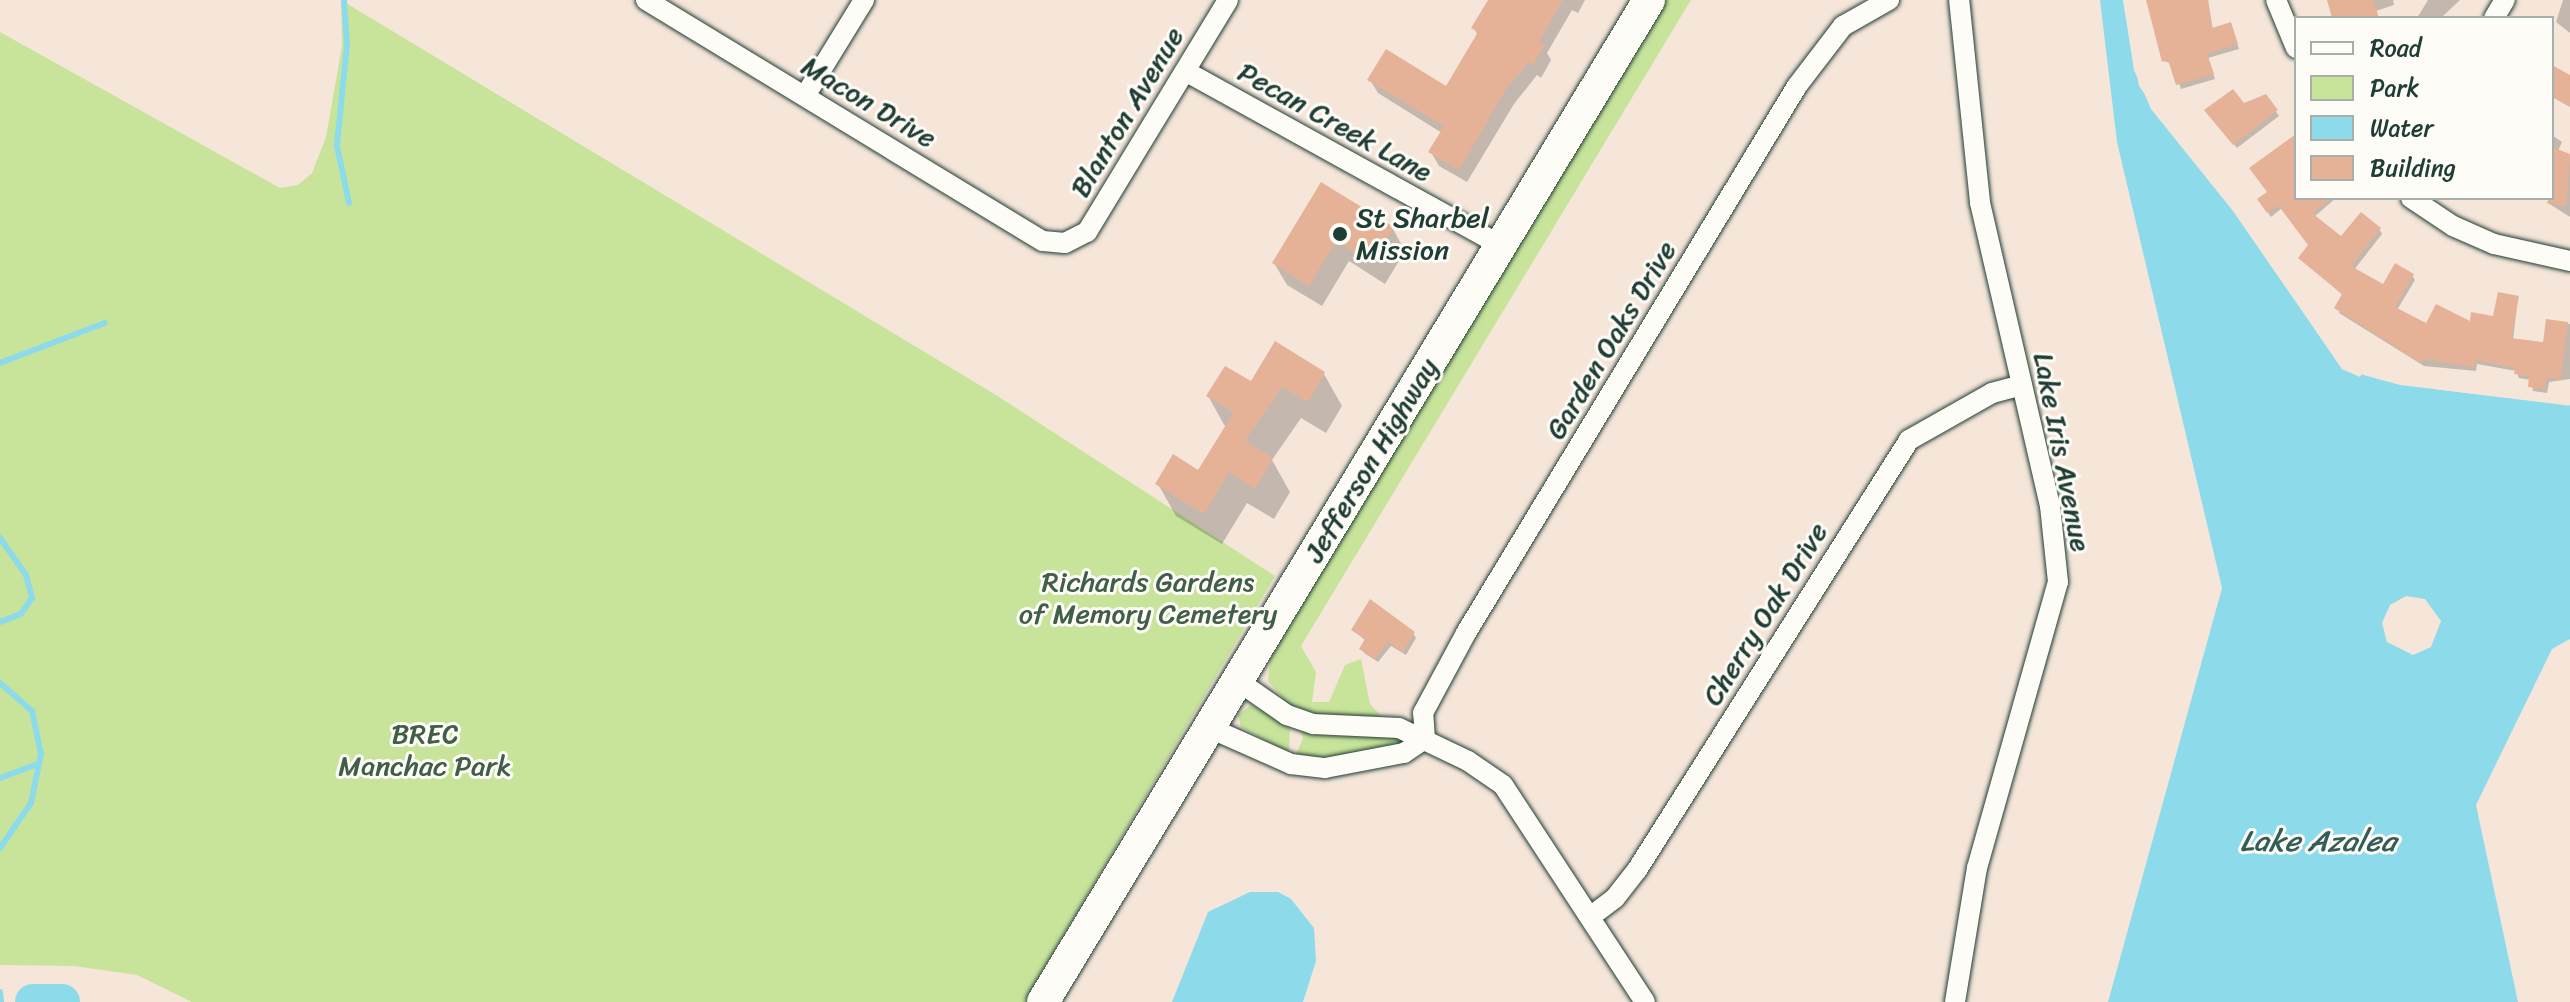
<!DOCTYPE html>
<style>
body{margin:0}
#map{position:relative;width:2570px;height:1002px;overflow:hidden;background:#f6e6da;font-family:Sriracha,sans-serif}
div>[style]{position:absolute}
.green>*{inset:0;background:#c8e49b}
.water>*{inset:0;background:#8ddbea}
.pier>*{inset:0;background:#f6e6da;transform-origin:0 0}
.shadow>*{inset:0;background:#0003}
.stream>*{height:6px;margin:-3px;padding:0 3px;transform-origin:3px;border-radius:3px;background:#8ddbea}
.river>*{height:36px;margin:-18px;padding:0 18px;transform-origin:18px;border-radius:18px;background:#8ddbea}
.building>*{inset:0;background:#e5b298}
.roads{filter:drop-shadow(0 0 2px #1f3d34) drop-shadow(0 0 2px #1f3d34)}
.street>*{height:20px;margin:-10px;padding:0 10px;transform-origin:10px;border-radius:10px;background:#fdfcf7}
.primary>*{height:32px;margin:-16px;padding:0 16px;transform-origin:16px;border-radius:16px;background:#fdfcf7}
.dots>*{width:22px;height:22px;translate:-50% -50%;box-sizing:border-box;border:4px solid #fdfcf7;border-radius:50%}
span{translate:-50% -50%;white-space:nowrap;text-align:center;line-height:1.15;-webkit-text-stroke:6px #fdfcf7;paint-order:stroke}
.street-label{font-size:28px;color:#1f3d34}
.poi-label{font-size:28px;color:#1f3d34}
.left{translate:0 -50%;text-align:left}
.park-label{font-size:28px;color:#415e49}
.water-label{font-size:30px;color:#355d58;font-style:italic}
.legend{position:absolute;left:2294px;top:16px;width:260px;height:184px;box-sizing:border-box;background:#fdfcf7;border:2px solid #a4b0a9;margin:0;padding:10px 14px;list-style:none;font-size:24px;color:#1f3d34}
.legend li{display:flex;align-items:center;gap:16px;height:40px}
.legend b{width:40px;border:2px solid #a4b0a9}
</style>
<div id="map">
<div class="green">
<div style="clip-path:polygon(341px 0,996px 395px,1275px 576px,1024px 1002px,192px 1002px,137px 975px,74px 966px,0 965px,0 32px,280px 188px,298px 185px,312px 173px,326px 137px,342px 46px)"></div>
<div style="clip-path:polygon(1661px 0,1691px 0,1301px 646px,1316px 672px,1312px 702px,1329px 702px,1345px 665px,1361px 659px,1370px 704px,1381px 716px,1321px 716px,1288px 704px,1268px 681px,1271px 651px)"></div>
<div style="clip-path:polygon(1251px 705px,1290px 725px,1289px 753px,1241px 727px,1238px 715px)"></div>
<div style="clip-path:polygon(1300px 730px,1330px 736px,1405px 737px,1403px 744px,1344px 757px,1313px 758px,1296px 755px,1303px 738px)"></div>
</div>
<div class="water">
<div style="clip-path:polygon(evenodd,2100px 0,2123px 0,2134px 70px,2151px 109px,2233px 211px,2342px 369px,2400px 385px,2570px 405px,2570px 639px,2552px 649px,2476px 805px,2518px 1002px,2108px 1002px,2222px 588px,2117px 142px,2100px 0,2406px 596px,2425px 599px,2441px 621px,2431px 647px,2413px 655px,2387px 642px,2382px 623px,2390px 605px,2406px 596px)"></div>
<div style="clip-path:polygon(1250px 892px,1278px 892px,1291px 899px,1314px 928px,1316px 961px,1303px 1002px,1172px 1002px,1208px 912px)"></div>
</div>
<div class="pier">
<div style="clip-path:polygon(2123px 0,2142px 85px,2201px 170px,2139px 86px)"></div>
<div style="clip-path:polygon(2236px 209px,2345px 366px,2362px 373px,2360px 377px,2342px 369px)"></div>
<div style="left:2434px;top:385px;width:137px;height:4px;rotate:7deg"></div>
</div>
<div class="shadow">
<div style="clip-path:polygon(1496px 0,1585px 0,1578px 13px,1572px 10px,1547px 53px,1551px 60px,1541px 78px,1537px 75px,1514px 104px,1467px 182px,1439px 166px,1431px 152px,1442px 133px,1378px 93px,1370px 80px,1447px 88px,1478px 36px,1474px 28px)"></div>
<div style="clip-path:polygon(2150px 0,2208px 0,2213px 30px,2232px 29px,2239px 49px,2208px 58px,2215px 79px,2181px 89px,2172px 64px,2164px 61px)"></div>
<div style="clip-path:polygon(2327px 0,2393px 0,2394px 5px,2376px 11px,2378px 18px,2334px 18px)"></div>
<div style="clip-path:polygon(2428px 0,2460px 0,2441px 18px,2417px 18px)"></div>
<div style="clip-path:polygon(2563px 0,2570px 0,2570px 33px,2556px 22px)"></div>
<div style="clip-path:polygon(2265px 96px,2279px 116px,2237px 148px,2209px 115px)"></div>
<div style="clip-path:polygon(2552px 135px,2562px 142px,2558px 151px,2570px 156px,2570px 217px,2548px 203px)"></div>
<div style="clip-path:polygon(2296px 136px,2296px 198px,2336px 198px,2314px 217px,2342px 239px,2380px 230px,2382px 234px,2354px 270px,2384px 287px,2412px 275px,2415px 280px,2397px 310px,2427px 326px,2471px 324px,2495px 319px,2518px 298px,2513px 340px,2545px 344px,2547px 321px,2570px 324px,2570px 379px,2549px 382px,2547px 393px,2533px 391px,2531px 380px,2519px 378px,2516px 371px,2477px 364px,2476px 371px,2424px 366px,2339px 313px,2344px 296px,2301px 259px,2310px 246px,2282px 208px,2271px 217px,2259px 200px,2269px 193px)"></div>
<div style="clip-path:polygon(1322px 185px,1393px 229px,1405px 251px,1385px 284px,1349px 261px,1322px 306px,1287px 285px,1274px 263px)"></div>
<div style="clip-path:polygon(1324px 374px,1342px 406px,1326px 433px,1301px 418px,1272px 460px,1290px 492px,1274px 519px,1247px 503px,1222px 544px,1176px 516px,1158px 484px,1199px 472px,1226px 428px,1208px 396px)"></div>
<div style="clip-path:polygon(1353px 630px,1413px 633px,1416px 638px,1406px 655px,1391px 646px,1378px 662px,1364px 653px,1366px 641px)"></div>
</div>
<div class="stream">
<div style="left:344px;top:0;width:45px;rotate:86.2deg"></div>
<div style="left:347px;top:45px;width:101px;rotate:95.7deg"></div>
<div style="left:337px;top:146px;width:58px;rotate:78.1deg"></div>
<div style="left:0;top:363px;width:112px;rotate:-20.9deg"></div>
<div style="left:0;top:538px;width:45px;rotate:54.9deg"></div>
<div style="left:26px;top:575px;width:24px;rotate:75deg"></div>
<div style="left:32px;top:598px;width:19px;rotate:125deg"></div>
<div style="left:21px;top:614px;width:22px;rotate:159deg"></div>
<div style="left:0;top:683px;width:43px;rotate:41.2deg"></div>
<div style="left:32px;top:711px;width:44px;rotate:78.2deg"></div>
<div style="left:41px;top:754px;width:50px;rotate:101.5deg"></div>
<div style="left:31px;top:803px;width:55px;rotate:124.6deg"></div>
<div style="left:0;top:778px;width:40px;rotate:-20.2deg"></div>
<div style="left:0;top:992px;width:10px;rotate:84deg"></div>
</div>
<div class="river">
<div style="left:33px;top:1002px;width:29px"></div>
</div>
<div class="building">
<div style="clip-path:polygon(1488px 0,1563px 0,1539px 41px,1545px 45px,1533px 65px,1529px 62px,1506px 89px,1459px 170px,1428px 152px,1444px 126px,1367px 80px,1386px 49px,1446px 86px,1478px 32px,1471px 28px)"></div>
<div style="clip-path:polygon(2146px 0,2208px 0,2212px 28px,2231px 22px,2238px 44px,2207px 53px,2214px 74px,2176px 85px,2168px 60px,2162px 62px)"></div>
<div style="clip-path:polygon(2327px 0,2373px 0,2379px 18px,2332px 18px)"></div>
<div style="clip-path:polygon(2552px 65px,2570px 75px,2570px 107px,2552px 97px)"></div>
<div style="clip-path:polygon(2233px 89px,2244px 103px,2266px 94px,2278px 110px,2233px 145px,2204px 110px)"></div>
<div style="clip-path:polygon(2296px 134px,2296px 198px,2332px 198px,2312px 213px,2341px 236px,2361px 212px,2381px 228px,2351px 266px,2383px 284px,2395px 263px,2414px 274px,2395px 307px,2426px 323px,2436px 304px,2470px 321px,2471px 312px,2493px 316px,2498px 292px,2519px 296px,2511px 338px,2543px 342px,2546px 319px,2568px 322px,2560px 380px,2547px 378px,2545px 389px,2528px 387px,2529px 376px,2514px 374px,2515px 368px,2475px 360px,2474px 367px,2424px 359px,2421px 363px,2334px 308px,2342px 294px,2298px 258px,2308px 245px,2278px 205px,2267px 213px,2257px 199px,2267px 192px,2249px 168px)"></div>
<div style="clip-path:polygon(2552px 147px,2570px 154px,2566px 206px,2546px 203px,2552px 198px)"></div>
<div style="clip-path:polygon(1321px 182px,1394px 227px,1372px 263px,1336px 241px,1309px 286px,1272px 263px)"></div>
<div style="clip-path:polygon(1275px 341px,1325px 372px,1308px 402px,1282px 387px,1245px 441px,1273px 458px,1255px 489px,1229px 472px,1204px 514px,1155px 484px,1173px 454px,1198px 470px,1234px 412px,1206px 396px,1225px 366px,1251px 381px)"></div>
<div style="clip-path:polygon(1370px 599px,1415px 632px,1403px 652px,1388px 642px,1375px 659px,1359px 649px,1365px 639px,1351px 630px)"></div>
</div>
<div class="roads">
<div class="street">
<div style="left:646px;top:0;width:464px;rotate:31.3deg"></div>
<div style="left:1043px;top:241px;width:22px;rotate:5deg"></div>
<div style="left:1065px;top:243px;width:25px;rotate:-27deg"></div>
<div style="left:1087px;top:232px;width:271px;rotate:-58.7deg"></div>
<div style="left:2276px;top:0;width:52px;rotate:67.4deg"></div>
<div style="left:2494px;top:18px;width:21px;rotate:-59deg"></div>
<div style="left:1185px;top:71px;width:360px;rotate:28.9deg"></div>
<div style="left:805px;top:96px;width:113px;rotate:-58.4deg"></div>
<div style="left:2411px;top:198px;width:50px;rotate:33.7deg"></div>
<div style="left:2453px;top:226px;width:45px;rotate:23.7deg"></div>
<div style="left:2494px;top:244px;width:78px;rotate:12.6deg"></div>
<div style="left:1238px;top:681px;width:60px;rotate:34.8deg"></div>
<div style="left:1287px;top:715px;width:28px;rotate:19deg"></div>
<div style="left:1313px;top:724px;width:86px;rotate:2.7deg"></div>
<div style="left:1399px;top:728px;width:76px;rotate:25.6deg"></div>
<div style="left:1468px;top:761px;width:42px;rotate:34.4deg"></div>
<div style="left:1503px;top:785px;width:259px;rotate:56.8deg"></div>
<div style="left:1210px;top:728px;width:89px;rotate:24deg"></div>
<div style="left:1291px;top:764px;width:34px;rotate:7deg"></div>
<div style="left:1325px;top:768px;width:80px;rotate:-10.8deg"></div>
<div style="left:1404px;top:753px;width:25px;rotate:-34deg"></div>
<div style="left:1425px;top:739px;width:26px;rotate:-94deg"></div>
<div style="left:1423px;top:713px;width:91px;rotate:-61.7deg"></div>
<div style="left:1466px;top:633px;width:639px;rotate:-58.82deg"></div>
<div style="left:1797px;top:86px;width:76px;rotate:-52.5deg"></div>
<div style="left:1843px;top:26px;width:53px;rotate:-29.5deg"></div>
<div style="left:1590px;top:917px;width:31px;rotate:-37deg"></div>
<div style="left:1615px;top:898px;width:36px;rotate:-52deg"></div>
<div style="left:1637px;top:870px;width:509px;rotate:-57.68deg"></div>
<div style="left:1909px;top:440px;width:95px;rotate:-29.5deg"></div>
<div style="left:1992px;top:393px;width:31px;rotate:-15deg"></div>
<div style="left:1955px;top:1002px;width:136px;rotate:-80.7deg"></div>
<div style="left:1977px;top:868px;width:297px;rotate:-74.2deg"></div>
<div style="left:2058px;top:582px;width:76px;rotate:-96deg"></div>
<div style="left:2050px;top:506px;width:312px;rotate:-103deg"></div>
<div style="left:1980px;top:202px;width:203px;rotate:-95.9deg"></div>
</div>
<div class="primary">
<div style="left:1043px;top:1002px;width:1171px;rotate:-58.83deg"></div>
</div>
</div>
<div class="dots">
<div style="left:1340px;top:234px;background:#1f3d34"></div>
</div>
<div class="street-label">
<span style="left:869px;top:102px;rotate:31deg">Macon Drive</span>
<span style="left:1127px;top:112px;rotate:-59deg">Blanton Avenue</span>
<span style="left:1335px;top:122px;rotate:29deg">Pecan Creek Lane</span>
<span style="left:1611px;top:340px;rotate:-59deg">Garden Oaks Drive</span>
<span style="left:2062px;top:452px;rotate:79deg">Lake Iris Avenue</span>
<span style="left:1371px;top:460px;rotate:-59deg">Jefferson Highway</span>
<span style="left:1765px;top:614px;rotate:-58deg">Cherry Oak Drive</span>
</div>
<div class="poi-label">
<span class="left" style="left:1356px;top:234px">St Sharbel<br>Mission</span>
</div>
<div class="park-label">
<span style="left:1148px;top:598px">Richards Gardens<br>of Memory Cemetery</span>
<span style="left:425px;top:750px">BREC<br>Manchac Park</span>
</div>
<div class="water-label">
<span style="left:2318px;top:841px">Lake Azalea</span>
</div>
<ul class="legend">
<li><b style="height:10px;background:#fdfcf7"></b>Road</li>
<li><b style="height:22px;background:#c8e49b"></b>Park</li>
<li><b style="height:22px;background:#8ddbea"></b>Water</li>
<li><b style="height:22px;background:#e5b298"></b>Building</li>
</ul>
</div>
